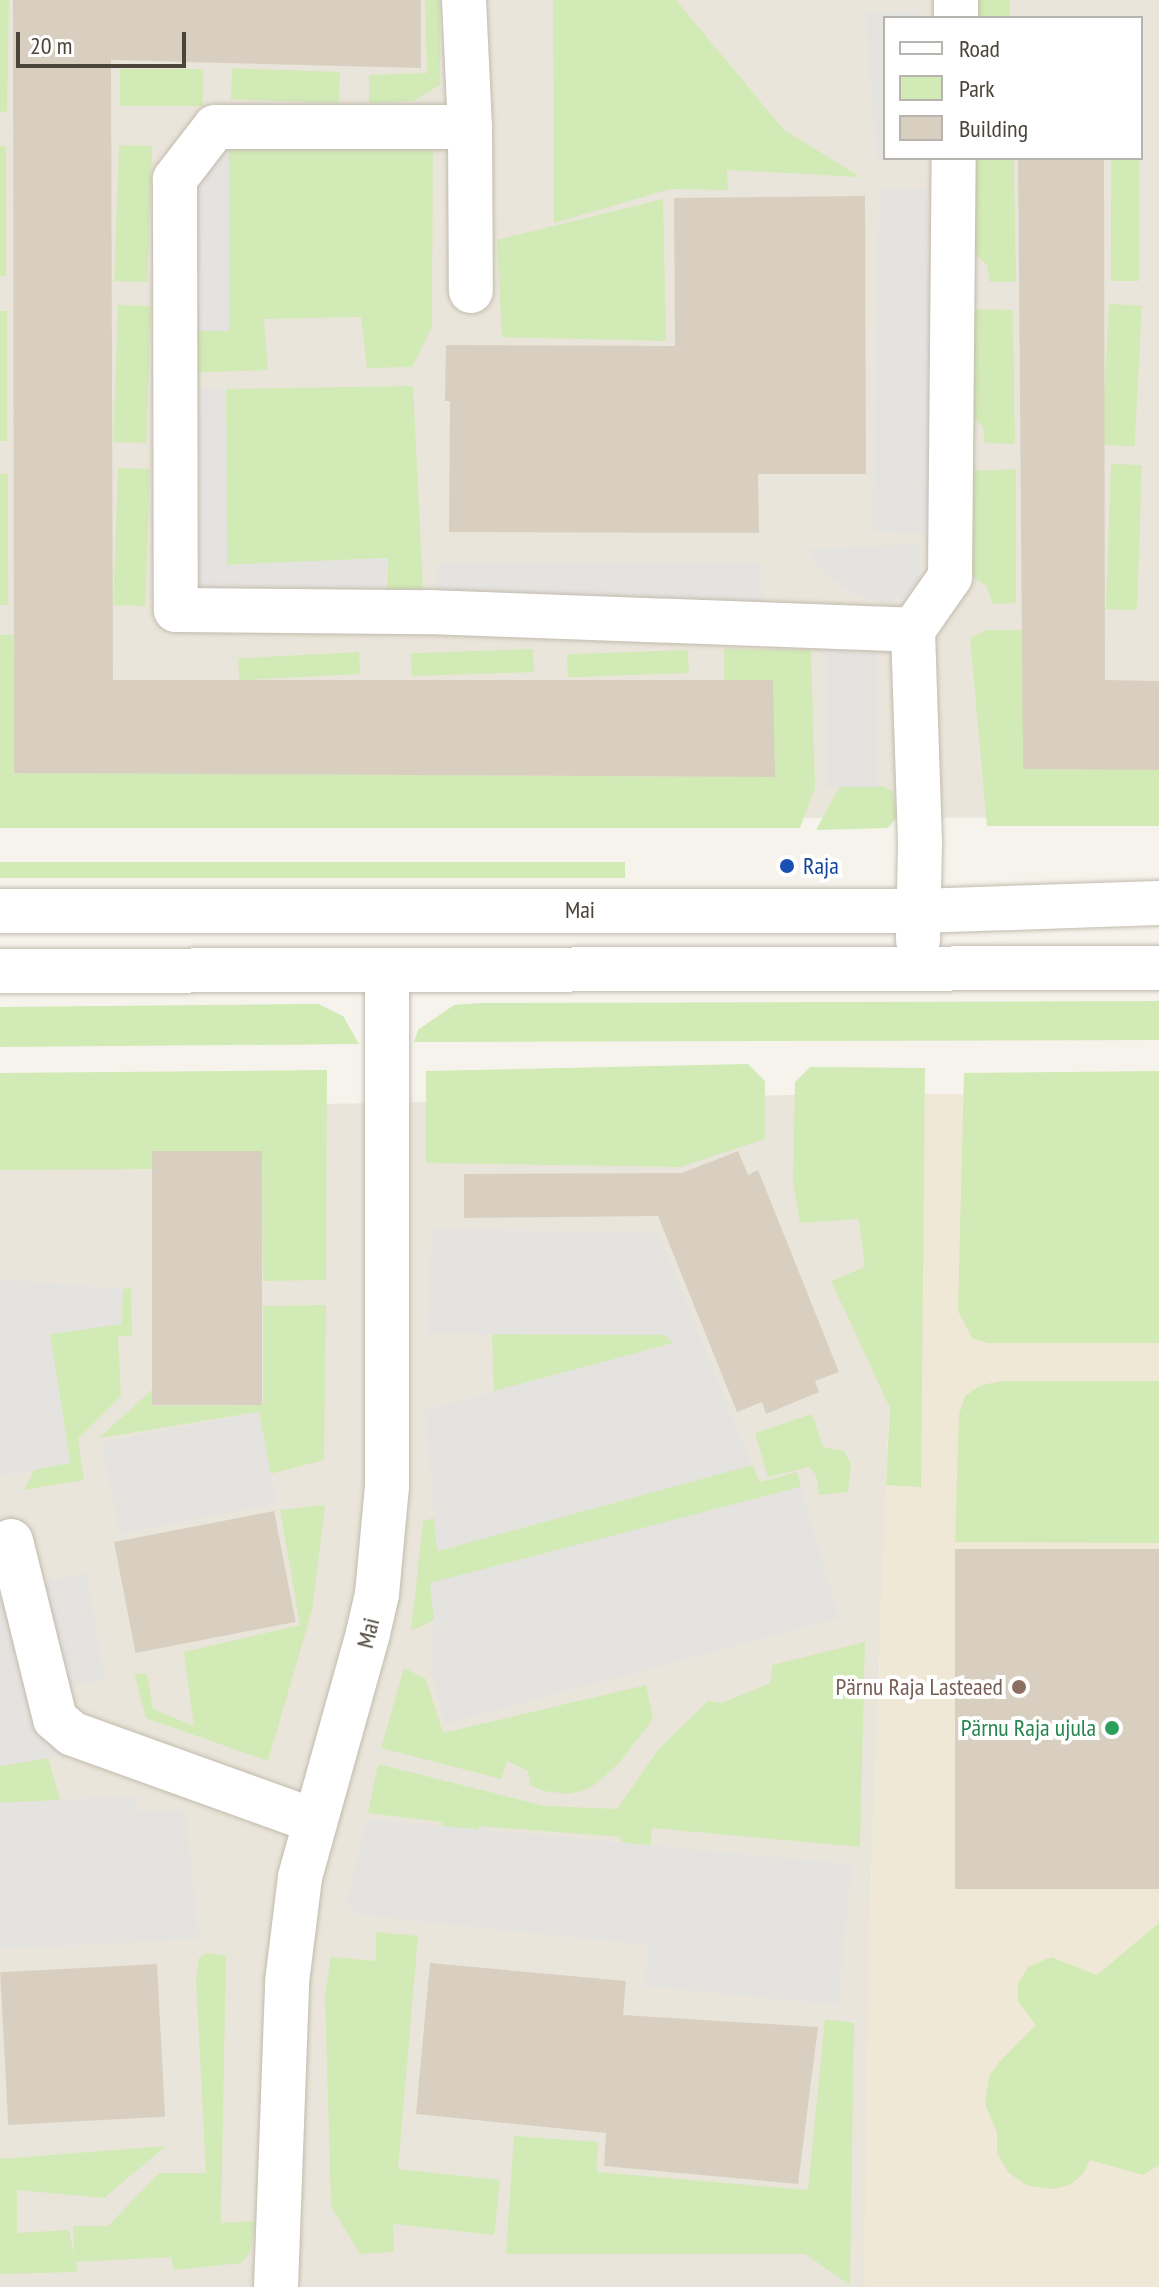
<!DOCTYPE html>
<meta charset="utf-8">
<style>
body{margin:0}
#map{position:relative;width:1159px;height:2287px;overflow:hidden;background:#f6f3ec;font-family:"PT Sans Narrow",sans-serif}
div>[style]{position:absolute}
.residential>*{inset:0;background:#eae5da}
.education>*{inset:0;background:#efe8d6}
.green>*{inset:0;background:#d2eab5;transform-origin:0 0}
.parking>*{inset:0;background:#e5e3e0;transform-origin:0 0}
.building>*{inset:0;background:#d8cfc1;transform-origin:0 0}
.roads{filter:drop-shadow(0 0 2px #c2bbae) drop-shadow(0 0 2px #c2bbae)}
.minor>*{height:44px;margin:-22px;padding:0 22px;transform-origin:22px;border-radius:22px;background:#fff}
.dots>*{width:22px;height:22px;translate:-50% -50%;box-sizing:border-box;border:4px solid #fff;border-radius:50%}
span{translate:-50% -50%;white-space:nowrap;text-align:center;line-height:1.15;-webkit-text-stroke:8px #fff;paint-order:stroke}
.transit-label{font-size:24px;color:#164399}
.left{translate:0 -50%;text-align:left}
.street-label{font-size:24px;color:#4b4439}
.education-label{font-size:24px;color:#785e54}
.right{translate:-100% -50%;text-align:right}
.leisure-label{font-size:24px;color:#27864d}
.legend{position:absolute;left:883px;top:16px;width:260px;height:144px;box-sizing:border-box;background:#fff;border:2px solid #b7b4b0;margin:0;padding:10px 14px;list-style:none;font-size:24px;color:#4b4439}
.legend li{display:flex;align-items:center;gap:16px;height:40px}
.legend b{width:40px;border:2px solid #b7b4b0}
.scale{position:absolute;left:16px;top:32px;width:170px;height:36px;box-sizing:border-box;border:4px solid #4b4439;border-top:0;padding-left:10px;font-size:24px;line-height:28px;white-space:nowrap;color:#4b4439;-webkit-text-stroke:6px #fff;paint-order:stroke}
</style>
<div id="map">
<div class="residential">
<div style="clip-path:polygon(evenodd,0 0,1159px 0,1159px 817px,0 821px,0 0,885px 18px,1141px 18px,1141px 158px,885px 158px,885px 18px)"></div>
<div style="clip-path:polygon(901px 1093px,869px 1940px,865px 2287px,0 2287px,0 1110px)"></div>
</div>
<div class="education">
<div style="clip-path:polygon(901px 1093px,1159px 1099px,1159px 2287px,865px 2287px,869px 1940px)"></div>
</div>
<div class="green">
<div style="clip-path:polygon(0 0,9px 0,7px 112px,0 112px)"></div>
<div style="clip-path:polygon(425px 0,440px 0,440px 85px,413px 101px,369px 103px,369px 75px,427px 73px)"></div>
<div style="clip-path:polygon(553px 0,676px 0,783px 129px,860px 177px,727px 170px,728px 190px,670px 189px,554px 223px)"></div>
<div style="left:964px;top:0;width:46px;height:18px"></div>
<div style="left:120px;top:69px;width:83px;height:37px"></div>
<div style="left:340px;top:72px;width:31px;height:108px;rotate:92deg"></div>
<div style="clip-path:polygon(433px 137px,432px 327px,412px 367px,367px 368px,361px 317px,264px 319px,268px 370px,184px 373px,183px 331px,229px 330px,229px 141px)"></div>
<div style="left:119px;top:145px;width:33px;height:136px;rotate:2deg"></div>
<div style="left:0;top:146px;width:6px;height:130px"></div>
<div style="clip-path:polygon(969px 158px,1014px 158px,1016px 282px,990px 282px,987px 265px,970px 249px)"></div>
<div style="left:1111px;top:158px;width:28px;height:123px"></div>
<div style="clip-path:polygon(663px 199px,666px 341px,502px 337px,497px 240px)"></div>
<div style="left:1109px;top:304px;width:33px;height:141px;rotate:3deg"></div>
<div style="left:118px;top:305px;width:33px;height:137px;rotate:2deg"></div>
<div style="clip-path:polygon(969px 309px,1013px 310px,1015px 444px,985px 443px,983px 427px,969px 413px)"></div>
<div style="left:0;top:311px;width:7px;height:130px"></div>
<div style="clip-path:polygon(413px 386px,423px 589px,387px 590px,388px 558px,227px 565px,226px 389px)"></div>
<div style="left:1111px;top:464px;width:31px;height:145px;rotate:2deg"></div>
<div style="left:118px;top:468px;width:32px;height:137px;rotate:2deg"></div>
<div style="clip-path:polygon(1016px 469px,1016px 603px,992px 604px,987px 586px,970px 575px,972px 471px)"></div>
<div style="left:0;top:474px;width:8px;height:131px"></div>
<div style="clip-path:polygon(987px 630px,1022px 630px,1030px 769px,1159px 770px,1159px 826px,987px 826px,970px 638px)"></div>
<div style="clip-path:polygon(0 635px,13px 635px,15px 773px,774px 777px,724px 681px,724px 649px,811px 650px,815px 788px,800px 828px,0 828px)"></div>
<div style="left:533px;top:649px;width:23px;height:122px;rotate:88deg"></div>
<div style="left:688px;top:650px;width:23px;height:121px;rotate:88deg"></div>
<div style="left:359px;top:652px;width:22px;height:121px;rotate:87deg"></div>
<div style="clip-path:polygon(840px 786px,883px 786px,893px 792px,896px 818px,888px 828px,816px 830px)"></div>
<div style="left:0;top:862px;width:625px;height:16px"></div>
<div style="clip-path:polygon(1159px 1001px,1159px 1040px,414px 1042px,418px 1030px,454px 1005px,482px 1003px)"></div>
<div style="clip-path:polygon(318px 1004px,343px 1016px,359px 1044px,0 1047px,0 1007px)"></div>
<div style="clip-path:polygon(748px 1064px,765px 1081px,765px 1139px,680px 1167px,426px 1163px,426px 1071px)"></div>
<div style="clip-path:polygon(810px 1067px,925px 1068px,921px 1487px,886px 1485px,890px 1408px,831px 1281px,865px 1267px,859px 1219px,800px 1223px,793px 1181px,795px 1082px)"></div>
<div style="clip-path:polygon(327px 1070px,326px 1280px,263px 1281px,262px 1151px,152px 1152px,152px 1169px,0 1170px,0 1073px)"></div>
<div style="clip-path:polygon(1159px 1071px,1159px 1343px,988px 1343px,972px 1338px,958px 1311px,964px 1073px)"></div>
<div style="clip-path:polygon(131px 1288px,132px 1335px,118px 1337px,121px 1396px,78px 1439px,84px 1480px,24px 1490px,34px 1470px,70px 1462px,50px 1334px,121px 1324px,123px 1289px)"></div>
<div style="clip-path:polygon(326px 1305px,324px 1460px,270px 1474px,258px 1412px,99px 1438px,154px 1388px,154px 1406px,263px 1405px,263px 1306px)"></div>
<div style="clip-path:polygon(492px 1333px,667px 1334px,674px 1343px,494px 1391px)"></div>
<div style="clip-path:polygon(1003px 1381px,1159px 1381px,1159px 1543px,955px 1542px,959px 1415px,965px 1396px,981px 1385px)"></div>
<div style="clip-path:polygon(812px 1414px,823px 1447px,844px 1451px,851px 1464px,848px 1492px,819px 1495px,816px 1475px,809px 1467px,768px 1477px,755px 1433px)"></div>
<div style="clip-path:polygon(752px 1465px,760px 1482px,797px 1472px,801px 1487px,431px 1583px,434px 1620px,411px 1631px,423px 1521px,434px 1518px,438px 1551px)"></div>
<div style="clip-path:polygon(325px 1505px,312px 1610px,268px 1761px,146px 1718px,134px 1673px,147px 1674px,153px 1709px,194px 1726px,184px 1652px,300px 1625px,280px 1510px)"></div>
<div style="clip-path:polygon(865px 1642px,860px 1847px,652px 1828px,649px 1874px,618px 1867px,621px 1837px,479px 1826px,476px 1858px,440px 1847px,442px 1822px,368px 1813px,378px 1764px,545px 1806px,617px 1809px,658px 1750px,708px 1701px,722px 1703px,770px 1683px,772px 1665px)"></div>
<div style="clip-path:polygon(404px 1668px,426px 1679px,443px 1733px,646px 1685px,653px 1719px,619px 1763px,597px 1783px,586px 1790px,568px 1794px,544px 1791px,530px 1785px,528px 1771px,507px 1761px,501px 1779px,381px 1748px)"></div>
<div style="clip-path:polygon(48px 1758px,60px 1800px,0 1803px,0 1766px)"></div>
<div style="clip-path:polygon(1159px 1923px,1159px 2165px,1143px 2175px,1090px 2160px,1083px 2174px,1070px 2185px,1053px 2189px,1028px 2186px,1009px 2173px,997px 2154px,997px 2132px,985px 2104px,989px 2077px,1000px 2061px,1036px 2025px,1018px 2001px,1018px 1984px,1028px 1967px,1051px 1957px,1097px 1975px)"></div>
<div style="clip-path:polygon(376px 1932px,418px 1936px,398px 2169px,500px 2180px,494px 2235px,393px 2224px,394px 2252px,360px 2254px,331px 2206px,325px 1995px,331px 1957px,376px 1961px)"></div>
<div style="clip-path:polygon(207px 1953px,226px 1955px,221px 2223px,255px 2221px,251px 2249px,242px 2263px,174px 2270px,171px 2257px,76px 2262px,78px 2272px,0 2274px,0 2159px,166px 2146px,104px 2198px,17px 2190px,17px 2233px,69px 2230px,74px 2255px,73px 2226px,108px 2226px,159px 2173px,206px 2173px,196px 1980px,199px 1958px)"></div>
<div style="clip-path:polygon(825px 2019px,854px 2023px,850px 2285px,805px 2254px,506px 2254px,514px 2136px,598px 2142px,597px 2172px,808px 2190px)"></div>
</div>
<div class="parking">
<div style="clip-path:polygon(917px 11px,918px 18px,885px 18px,885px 158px,923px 160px,877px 159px,865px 13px)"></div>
<div style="clip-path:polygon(229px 141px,229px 331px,183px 331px,185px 177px)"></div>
<div style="clip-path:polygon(879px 189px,928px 189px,931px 534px,873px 532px)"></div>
<div style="clip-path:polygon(185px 389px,226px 389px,227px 565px,388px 558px,383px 599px,185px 598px)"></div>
<div style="clip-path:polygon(920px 544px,920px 582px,910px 595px,885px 605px,849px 592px,819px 568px,807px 549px)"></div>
<div style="left:437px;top:563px;width:324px;height:41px"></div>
<div style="left:826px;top:643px;width:52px;height:144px"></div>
<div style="clip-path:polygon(431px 1229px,659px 1233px,752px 1465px,437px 1551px,425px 1410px,674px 1343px,664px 1335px,428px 1334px)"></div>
<div style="clip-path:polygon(0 1279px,123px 1289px,121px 1324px,50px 1334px,70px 1463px,0 1476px)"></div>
<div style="left:259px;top:1412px;width:93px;height:160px;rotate:79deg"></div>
<div style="clip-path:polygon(801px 1487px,839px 1618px,444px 1724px,430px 1666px,434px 1620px,430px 1583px)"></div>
<div style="clip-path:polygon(86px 1573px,105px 1680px,71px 1686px,84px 1751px,0 1766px,0 1589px)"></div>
<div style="clip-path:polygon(136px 1796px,135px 1810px,185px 1810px,199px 1939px,0 1949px,0 1803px)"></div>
<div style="clip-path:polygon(367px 1819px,852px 1864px,838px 2005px,645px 1986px,648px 1945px,357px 1915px,346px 1905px)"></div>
</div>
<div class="building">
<div style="clip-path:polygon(13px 0,421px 0,421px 68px,111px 60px,113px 680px,773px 680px,775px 777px,14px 773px)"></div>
<div style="clip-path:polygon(1018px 158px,1104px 158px,1105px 680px,1159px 681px,1159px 770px,1023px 769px)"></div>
<div style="clip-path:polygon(865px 196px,866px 474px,758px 474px,759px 533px,449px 532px,450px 401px,445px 401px,446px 345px,675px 346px,674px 198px)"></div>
<div style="left:262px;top:1151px;width:254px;height:110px;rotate:90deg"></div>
<div style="clip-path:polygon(738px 1151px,748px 1175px,758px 1170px,839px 1372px,815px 1381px,819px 1392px,766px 1414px,762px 1402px,737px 1412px,658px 1216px,464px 1218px,464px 1174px,682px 1173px)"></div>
<div style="left:274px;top:1511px;width:113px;height:163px;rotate:79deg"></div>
<div style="left:955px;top:1549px;width:204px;height:340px"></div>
<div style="clip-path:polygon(430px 1963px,626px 1981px,623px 2015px,818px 2027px,798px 2184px,604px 2166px,606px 2133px,416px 2114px)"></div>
<div style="left:157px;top:1964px;width:153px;height:157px;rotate:87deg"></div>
</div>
<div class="roads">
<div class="minor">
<div style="left:464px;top:0;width:127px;rotate:87.3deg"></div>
<div style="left:470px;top:127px;width:255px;rotate:180deg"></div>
<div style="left:215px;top:127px;width:66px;rotate:127.6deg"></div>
<div style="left:175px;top:179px;width:431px;rotate:89.9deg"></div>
<div style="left:176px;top:610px;width:253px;rotate:0.5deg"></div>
<div style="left:429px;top:612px;width:484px;rotate:2.1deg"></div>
<div style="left:956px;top:18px;width:18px;rotate:-90deg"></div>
<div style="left:470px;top:127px;width:164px;rotate:89.7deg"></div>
<div style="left:0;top:911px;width:919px"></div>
<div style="left:919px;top:911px;width:240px;rotate:-1.9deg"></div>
<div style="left:918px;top:940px;width:98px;rotate:-88.8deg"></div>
<div style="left:920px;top:842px;width:212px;rotate:-91.9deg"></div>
<div style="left:913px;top:630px;width:65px;rotate:-55.1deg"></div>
<div style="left:950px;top:577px;width:419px;rotate:-89.5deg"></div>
<div style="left:0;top:971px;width:1159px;rotate:-0.15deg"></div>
<div style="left:11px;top:1541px;width:183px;rotate:76.1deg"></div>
<div style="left:55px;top:1719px;width:23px;rotate:40deg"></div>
<div style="left:73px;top:1734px;width:257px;rotate:19.8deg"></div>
<div style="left:276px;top:2287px;width:305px;rotate:-87.9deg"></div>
<div style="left:287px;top:1982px;width:106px;rotate:-82.9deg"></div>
<div style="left:300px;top:1877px;width:253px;rotate:-74.4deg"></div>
<div style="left:368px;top:1633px;width:40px;rotate:-77deg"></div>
<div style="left:377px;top:1594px;width:107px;rotate:-84.7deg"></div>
<div style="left:387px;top:1487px;width:517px;rotate:-90deg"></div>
</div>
</div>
<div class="dots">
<div style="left:787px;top:866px;background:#1a4fb4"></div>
<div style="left:1019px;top:1687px;background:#8d6e63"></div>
<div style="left:1112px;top:1728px;background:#2e9e5b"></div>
</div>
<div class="transit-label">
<span class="left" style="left:803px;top:866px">Raja</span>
</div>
<div class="street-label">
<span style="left:580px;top:910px">Mai</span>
<span style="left:368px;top:1633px;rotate:-76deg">Mai</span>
</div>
<div class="education-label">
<span class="right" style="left:1003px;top:1687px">Pärnu Raja Lasteaed</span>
</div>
<div class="leisure-label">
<span class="right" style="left:1096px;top:1728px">Pärnu Raja ujula</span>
</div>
<ul class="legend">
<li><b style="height:10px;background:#fff"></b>Road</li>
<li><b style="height:22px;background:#d2eab5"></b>Park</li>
<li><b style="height:22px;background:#d8cfc1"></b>Building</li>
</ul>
<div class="scale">20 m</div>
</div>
